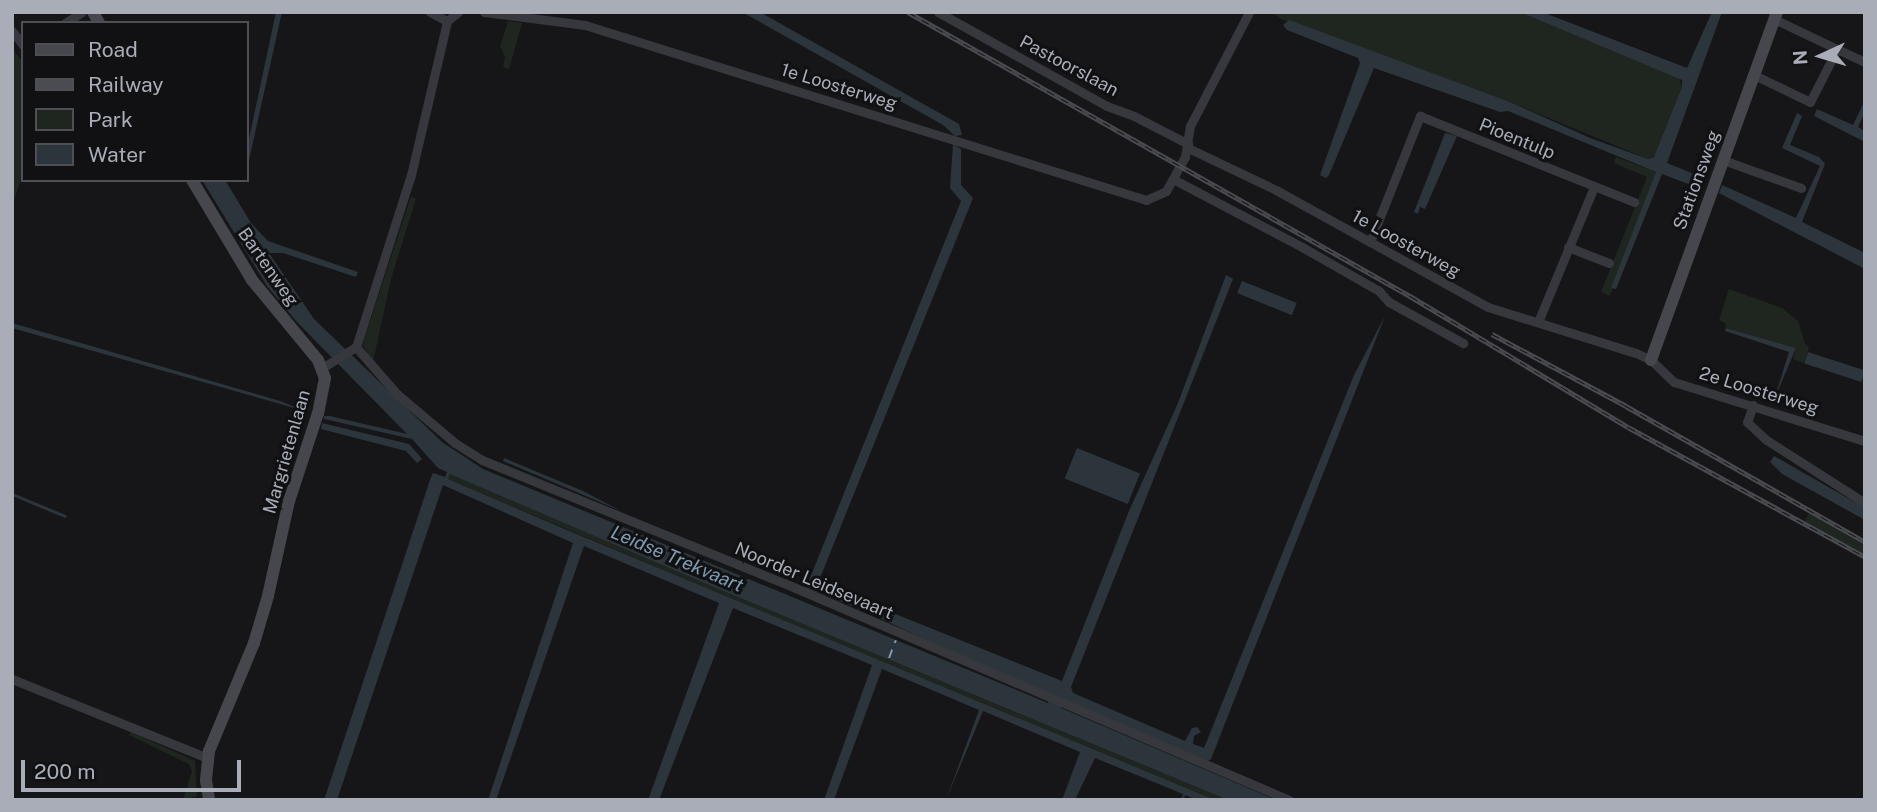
<!DOCTYPE html>
<style>
body{margin:0}
#map{position:relative;width:1877px;height:812px;overflow:hidden;background:#161618;font-family:"Public Sans",sans-serif}
div>[style]{position:absolute}
.green>*{inset:0;background:#1e261f}
.water>*{inset:0;background:#2c353c;transform-origin:0 0}
.stream>*{height:2.5px;margin:-1.25px;padding:0 1.25px;transform-origin:1.25px;border-radius:1.25px;background:#2c353c}
.ferry>*{height:2px;margin-top:-1px;transform-origin:0;background:repeating-linear-gradient(90deg,#7f9bb3 0 9px,transparent 0 16px)}
.street>*{height:9px;margin:-4.5px;padding:0 4.5px;transform-origin:4.5px;border-radius:4.5px;background:#37383d}
.secondary>*{height:12px;margin:-6px;padding:0 6px;transform-origin:6px;border-radius:6px;background:#45474d}
.rail>*{height:5px;margin-top:-2.5px;transform-origin:0;background:repeating-linear-gradient(90deg,#111113 0 8px,#4a4c52 0 16px);box-sizing:border-box;border-block:2px solid #4a4c52}
span{translate:-50% -50%;white-space:nowrap;text-align:center;line-height:1.15;-webkit-text-stroke:6px #111113;paint-order:stroke}
.street-label{font-size:18px;color:#a8adb8}
.water-label{font-size:19px;color:#7f9bb3;font-style:italic}
.frame{position:absolute;inset:0;border:14px solid #a8adb8;pointer-events:none}
.legend{position:absolute;left:21px;top:21px;width:228px;height:161px;box-sizing:border-box;background:#111113;border:2px solid #4d4f55;margin:0;padding:9px 12px;list-style:none;font-size:21px;color:#a8adb8}
.legend li{display:flex;align-items:center;gap:14px;height:35px}
.legend b{width:35px;border:2px solid #4d4f55}
.north{position:absolute;left:1786px;top:21px;width:70px;height:70px;-webkit-text-stroke:5px #111113;paint-order:stroke;rotate:266deg;font-size:19px;font-weight:700;line-height:28px;text-align:center;color:#a8adb8}
.north::after{content:'';display:block;margin:auto;width:24px;height:32px;background:#a8adb8;clip-path:polygon(50% 0,100% 100%,50% 72%,0 100%)}
.scale{position:absolute;left:21px;top:760px;width:220px;height:32px;box-sizing:border-box;border:4px solid #a8adb8;border-top:0;padding-left:9px;font-size:21px;line-height:24px;white-space:nowrap;color:#a8adb8;-webkit-text-stroke:5px #111113;paint-order:stroke}
</style>
<div id="map">
<div class="green">
<div style="clip-path:polygon(1273px 12px,1520px 12px,1679px 78px,1682px 87px,1658px 153px,1648px 159px,1510px 102px,1281px 19px)"></div>
<div style="clip-path:polygon(508px 21px,522px 23px,509px 69px,503px 67px,505px 57px,500px 46px)"></div>
<div style="clip-path:polygon(12px 49px,23px 62px,23px 174px,12px 206px)"></div>
<div style="clip-path:polygon(1616px 157px,1656px 172px,1610px 296px,1601px 292px,1647px 177px,1614px 163px)"></div>
<div style="clip-path:polygon(411px 196px,416px 199px,391px 279px,373px 362px,363px 345px,364px 340px)"></div>
<div style="clip-path:polygon(1729px 289px,1782px 308px,1798px 321px,1805px 344px,1809px 347px,1804px 363px,1793px 359px,1796px 348px,1726px 328px,1725px 323px,1719px 320px)"></div>
<div style="clip-path:polygon(450px 473px,709px 585px,1228px 800px,1215px 800px,701px 586px,448px 479px)"></div>
<div style="clip-path:polygon(1809px 513px,1865px 546px,1865px 554px,1804px 522px)"></div>
<div style="clip-path:polygon(131px 732px,195px 761px,197px 796px,183px 800px,192px 771px,189px 764px,129px 735px)"></div>
</div>
<div class="water">
<div style="clip-path:polygon(276px 12px,282px 12px,247px 169px,247px 148px)"></div>
<div style="clip-path:polygon(742px 12px,760px 12px,959px 124px,962px 135px,955px 136px,943px 125px)"></div>
<div style="clip-path:polygon(1520px 12px,1542px 12px,1687px 68px,1712px 12px,1722px 12px,1667px 163px,1706px 179px,1704px 185px,1702px 189px,1662px 174px,1616px 289px,1611px 288px,1656px 172px,1508px 111px,1500px 112px,1374px 68px,1329px 175px,1326px 178px,1320px 175px,1360px 63px,1358px 58px,1287px 30px,1283px 25px,1289px 20px,1510px 102px,1590px 138px,1648px 159px,1654px 157px,1682px 87px,1682px 80px)"></div>
<div style="clip-path:polygon(1865px 100px,1865px 112px,1858px 127px,1865px 131px,1865px 142px,1814px 116px,1817px 109px,1853px 125px)"></div>
<div style="clip-path:polygon(1797px 113px,1802px 116px,1790px 145px,1819px 157px,1825px 164px,1802px 222px,1865px 253px,1865px 269px,1719px 193px,1722px 185px,1796px 218px,1820px 166px,1782px 148px)"></div>
<div style="clip-path:polygon(1445px 133px,1457px 136px,1425px 209px,1420px 207px,1418px 214px,1414px 212px)"></div>
<div style="clip-path:polygon(953px 144px,961px 149px,961px 185px,973px 198px,818px 583px,1062px 681px,1129px 511px,1178px 403px,1226px 275px,1233px 279px,1071px 687px,1073px 693px,1185px 741px,1192px 728px,1197px 727px,1201px 732px,1194px 736px,1193px 744px,1204px 748px,1354px 375px,1385px 316px,1211px 759px,1208px 761px,1063px 702px,1061px 708px,1276px 800px,1228px 800px,709px 585px,450px 474px,448px 479px,567px 530px,1215px 800px,1196px 800px,1186px 795px,1181px 800px,1183px 794px,1095px 758px,1075px 800px,1062px 800px,1080px 752px,983px 711px,946px 800px,979px 710px,882px 669px,834px 800px,824px 800px,872px 665px,733px 608px,659px 800px,648px 800px,719px 603px,584px 546px,496px 800px,488px 800px,573px 543px,443px 485px,337px 800px,324px 800px,430px 480px,433px 473px,445px 477px,447px 472px,438px 468px,412px 439px,324px 419px,324px 416px,330px 416px,407px 434px,296px 321px,267px 286px,202px 180px,225px 180px,251px 223px,268px 241px,358px 272px,356px 277px,283px 253px,269px 253px,314px 319px,442px 442px,483px 469px,1048px 703px,1049px 698px,869px 613px,806px 588px,961px 201px,950px 188px)"></div>
<div style="left:1242px;top:281px;width:59px;height:13px;rotate:22deg"></div>
<div style="clip-path:polygon(12px 323px,280px 401px,305px 411px,12px 328px)"></div>
<div style="clip-path:polygon(1726px 328px,1796px 348px,1774px 400px,1789px 352px,1725px 331px)"></div>
<div style="left:1808px;top:352px;width:60px;height:12px;rotate:18deg"></div>
<div style="clip-path:polygon(322px 423px,409px 444px,422px 459px,417px 463px,406px 451px,321px 429px)"></div>
<div style="left:1077px;top:448px;width:68px;height:33px;rotate:22deg"></div>
<div style="clip-path:polygon(1774px 456px,1865px 508px,1865px 520px,1782px 474px,1770px 462px)"></div>
<div style="clip-path:polygon(504px 458px,583px 491px,621px 511px,503px 461px)"></div>
</div>
<div class="stream">
<div style="left:12px;top:494px;width:57px;rotate:22.5deg"></div>
</div>
<div class="ferry">
<div style="left:889px;top:658px;width:19px;rotate:-69deg"></div>
</div>
<div class="street">
<div style="left:430px;top:12px;width:19px;rotate:28deg"></div>
<div style="left:484px;top:12px;width:102px;rotate:7.3deg"></div>
<div style="left:585px;top:25px;width:588px;rotate:17.32deg"></div>
<div style="left:1146px;top:200px;width:22px;rotate:-24deg"></div>
<div style="left:1166px;top:191px;width:39px;rotate:-61deg"></div>
<div style="left:1185px;top:157px;width:31px;rotate:-81deg"></div>
<div style="left:1190px;top:126px;width:128px;rotate:-62.6deg"></div>
<div style="left:938px;top:12px;width:193px;rotate:29.1deg"></div>
<div style="left:1107px;top:106px;width:29px;rotate:20deg"></div>
<div style="left:1134px;top:116px;width:61px;rotate:27.4deg"></div>
<div style="left:65px;top:23px;width:20px;rotate:-33deg"></div>
<div style="left:12px;top:31px;width:18px;rotate:52deg"></div>
<div style="left:1837px;top:49px;width:31px;rotate:25deg"></div>
<div style="left:1754px;top:75px;width:62px;rotate:25.7deg"></div>
<div style="left:1810px;top:102px;width:59px;rotate:-63deg"></div>
<div style="left:1837px;top:49px;width:70px;rotate:-154.5deg"></div>
<div style="left:1188px;top:148px;width:98px;rotate:25.5deg"></div>
<div style="left:1276px;top:190px;width:242px;rotate:28.9deg"></div>
<div style="left:1488px;top:307px;width:155px;rotate:17.3deg"></div>
<div style="left:1636px;top:353px;width:17px;rotate:25deg"></div>
<div style="left:1651px;top:360px;width:32px;rotate:44deg"></div>
<div style="left:1674px;top:382px;width:200px;rotate:17.2deg"></div>
<div style="left:1723px;top:160px;width:83px;rotate:19.7deg"></div>
<div style="left:1173px;top:179px;width:146px;rotate:27.8deg"></div>
<div style="left:1302px;top:247px;width:89px;rotate:29.7deg"></div>
<div style="left:1379px;top:291px;width:15px;rotate:48deg"></div>
<div style="left:1389px;top:302px;width:85px;rotate:29deg"></div>
<div style="left:1370px;top:242px;width:136px;rotate:-68.4deg"></div>
<div style="left:1420px;top:116px;width:231px;rotate:21.9deg"></div>
<div style="left:1568px;top:247px;width:44px;rotate:21.3deg"></div>
<div style="left:1538px;top:322px;width:146px;rotate:-67.5deg"></div>
<div style="left:356px;top:347px;width:62px;rotate:48.9deg"></div>
<div style="left:397px;top:394px;width:76px;rotate:40.2deg"></div>
<div style="left:455px;top:443px;width:32px;rotate:32deg"></div>
<div style="left:482px;top:460px;width:326px;rotate:22.2deg"></div>
<div style="left:784px;top:583px;width:550px;rotate:23.25deg"></div>
<div style="left:322px;top:368px;width:40px;rotate:-32deg"></div>
<div style="left:356px;top:347px;width:181px;rotate:-72.3deg"></div>
<div style="left:411px;top:175px;width:158px;rotate:-76.8deg"></div>
<div style="left:447px;top:21px;width:14px;rotate:-39deg"></div>
<div style="left:1753px;top:405px;width:18px;rotate:109deg"></div>
<div style="left:1747px;top:422px;width:25px;rotate:43deg"></div>
<div style="left:1765px;top:439px;width:119px;rotate:32.6deg"></div>
<div style="left:12px;top:679px;width:211px;rotate:22deg"></div>
</div>
<div class="secondary">
<div style="left:93px;top:12px;width:13px;rotate:61deg"></div>
<div style="left:192px;top:180px;width:117px;rotate:59deg"></div>
<div style="left:252px;top:280px;width:104px;rotate:50.5deg"></div>
<div style="left:318px;top:360px;width:19px;rotate:69deg"></div>
<div style="left:325px;top:378px;width:36px;rotate:101deg"></div>
<div style="left:318px;top:413px;width:93px;rotate:108.2deg"></div>
<div style="left:289px;top:501px;width:97px;rotate:102.5deg"></div>
<div style="left:268px;top:596px;width:49px;rotate:106.6deg"></div>
<div style="left:254px;top:643px;width:117px;rotate:112.6deg"></div>
<div style="left:209px;top:751px;width:29px;rotate:96deg"></div>
<div style="left:206px;top:780px;width:20px;rotate:81deg"></div>
<div style="left:1651px;top:360px;width:370px;rotate:-70.1deg"></div>
</div>
<div class="rail">
<div style="left:908px;top:12px;width:577px;rotate:29.5deg"></div>
<div style="left:1410px;top:296px;width:254px;rotate:31deg"></div>
<div style="left:1628px;top:427px;width:270px;rotate:28.7deg"></div>
<div style="left:1492px;top:334px;width:152px;rotate:28.2deg"></div>
<div style="left:1626px;top:406px;width:275px;rotate:29.6deg"></div>
</div>
<div class="street-label">
<span style="left:1069px;top:66px;rotate:28deg">Pastoorslaan</span>
<span style="left:839px;top:87px;rotate:17deg">1e Loosterweg</span>
<span style="left:1517px;top:139px;rotate:22deg">Pioentulp</span>
<span style="left:1697px;top:180px;rotate:-70deg">Stationsweg</span>
<span style="left:1406px;top:244px;rotate:29deg">1e Loosterweg</span>
<span style="left:268px;top:267px;rotate:55deg">Bartenweg</span>
<span style="left:1759px;top:391px;rotate:17deg">2e Loosterweg</span>
<span style="left:287px;top:452px;rotate:-74deg">Margrietenlaan</span>
<span style="left:814px;top:581px;rotate:23deg">Noorder Leidsevaart</span>
</div>
<div class="water-label">
<span style="left:677px;top:559px;rotate:23deg">Leidse Trekvaart</span>
</div>
<div class="frame"></div>
<ul class="legend">
<li><b style="height:9px;background:#45474d"></b>Road</li>
<li><b style="height:9px;background:#4a4c52"></b>Railway</li>
<li><b style="height:19px;background:#1e261f"></b>Park</li>
<li><b style="height:19px;background:#2c353c"></b>Water</li>
</ul>
<div class="north">N</div>
<div class="scale">200 m</div>
</div>
